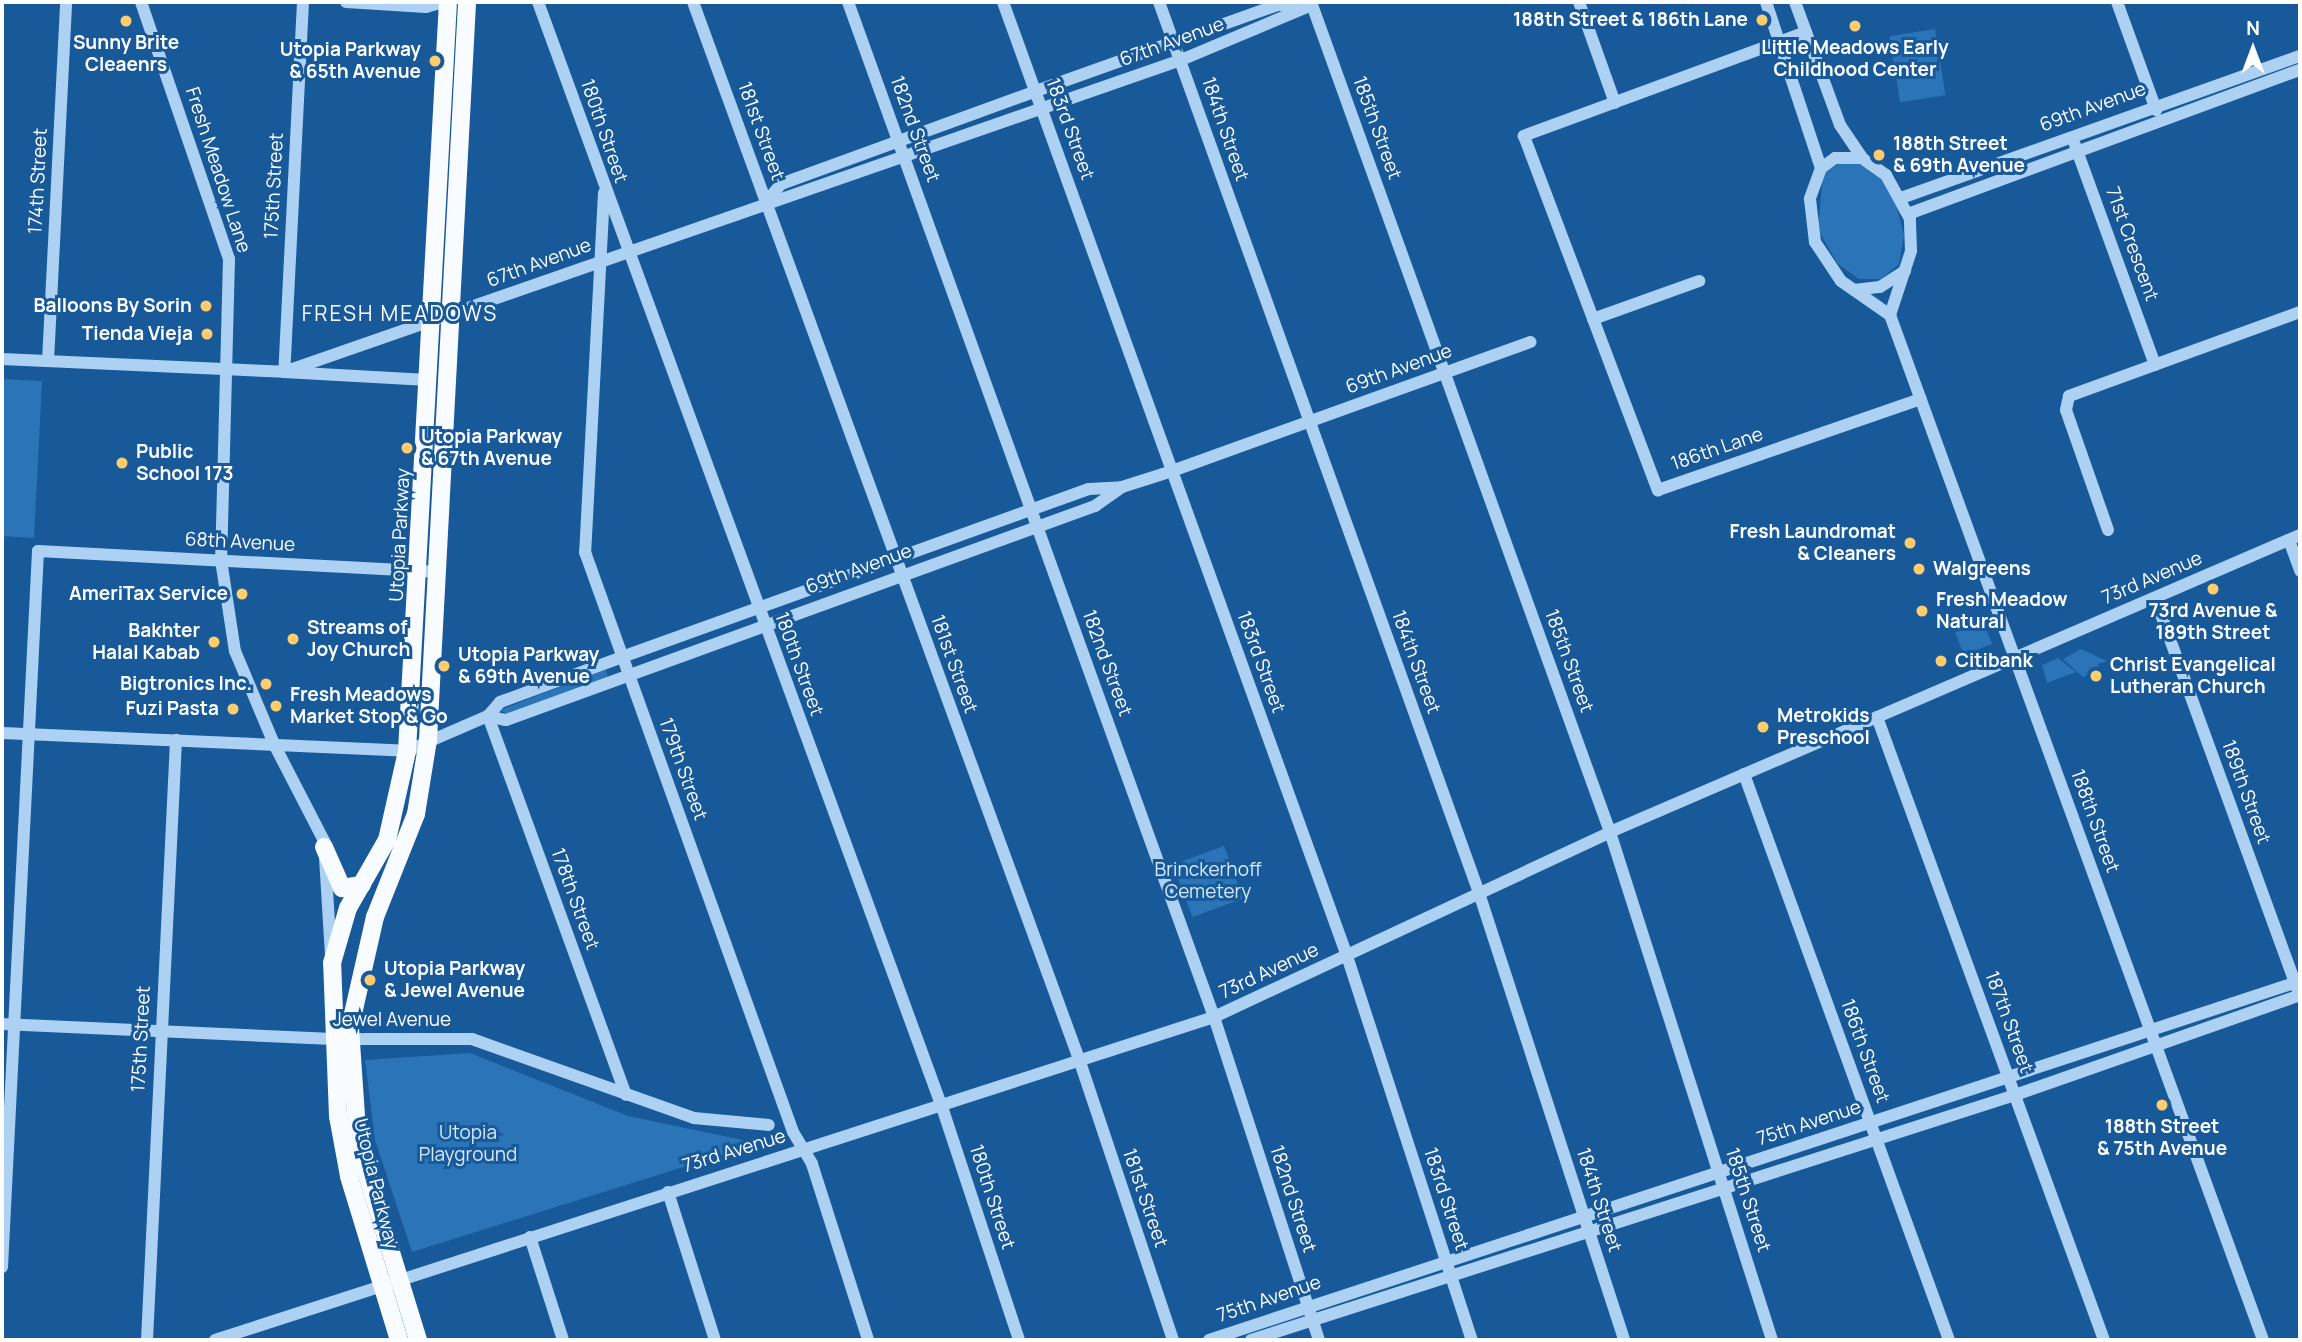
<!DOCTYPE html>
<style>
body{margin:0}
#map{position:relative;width:2302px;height:1342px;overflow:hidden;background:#18599a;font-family:Manrope,sans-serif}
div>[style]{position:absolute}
.green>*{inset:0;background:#2b74b8;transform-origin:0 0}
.minor>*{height:12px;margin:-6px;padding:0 6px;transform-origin:6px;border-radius:6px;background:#add1f2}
.major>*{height:18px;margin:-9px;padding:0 9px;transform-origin:9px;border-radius:9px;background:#f8fbff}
.dots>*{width:19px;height:19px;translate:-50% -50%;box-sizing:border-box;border:4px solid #18599a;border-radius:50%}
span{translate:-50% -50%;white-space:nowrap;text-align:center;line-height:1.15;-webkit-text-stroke:6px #18599a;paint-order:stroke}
.poi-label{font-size:19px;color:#fff;font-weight:700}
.right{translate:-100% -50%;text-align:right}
.left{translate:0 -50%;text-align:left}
.street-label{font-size:19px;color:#fff}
.park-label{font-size:19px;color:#d5e9fc}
.neighbourhood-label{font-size:21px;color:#fff;letter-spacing:2px}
.frame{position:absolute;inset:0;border:4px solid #fff;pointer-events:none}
.north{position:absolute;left:2218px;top:14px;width:70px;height:70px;-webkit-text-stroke:5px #18599a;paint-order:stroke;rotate:0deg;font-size:19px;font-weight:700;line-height:28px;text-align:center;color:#fff}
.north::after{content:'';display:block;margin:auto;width:24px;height:32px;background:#fff;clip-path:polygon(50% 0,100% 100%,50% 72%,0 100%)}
</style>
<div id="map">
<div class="green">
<div style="left:1935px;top:29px;width:67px;height:46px;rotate:81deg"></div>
<div style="clip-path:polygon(1842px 162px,1863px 165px,1881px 178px,1897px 208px,1904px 235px,1899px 264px,1881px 279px,1859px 279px,1838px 264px,1818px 230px,1823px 173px)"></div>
<div style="clip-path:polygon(2px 379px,42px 381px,34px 538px,2px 536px)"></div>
<div style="clip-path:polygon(1985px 626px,1992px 644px,1964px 655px,1955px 632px)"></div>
<div style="clip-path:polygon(2081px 649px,2107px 661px,2098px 664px,2100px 671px,2083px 677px,2063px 659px)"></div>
<div style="clip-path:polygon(2058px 658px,2076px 672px,2047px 683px,2042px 665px)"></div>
<div style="clip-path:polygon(606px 669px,608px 677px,506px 714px,500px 710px)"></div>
<div style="left:1224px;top:846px;width:56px;height:54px;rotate:70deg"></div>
<div style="clip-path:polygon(470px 1053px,628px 1116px,743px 1140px,744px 1148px,412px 1252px,375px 1140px,365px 1060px)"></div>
</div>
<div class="minor">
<div style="left:141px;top:2px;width:272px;rotate:71.1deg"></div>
<div style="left:229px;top:259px;width:301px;rotate:91.5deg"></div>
<div style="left:221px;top:560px;width:92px;rotate:81.3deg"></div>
<div style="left:235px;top:651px;width:103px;rotate:67.2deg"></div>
<div style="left:275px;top:746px;width:107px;rotate:62.7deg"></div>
<div style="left:324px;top:841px;width:114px;rotate:86.5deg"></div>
<div style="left:303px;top:2px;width:370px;rotate:92.9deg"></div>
<div style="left:284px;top:372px;width:144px;rotate:3.2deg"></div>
<div style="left:346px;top:2px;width:80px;rotate:3.6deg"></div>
<div style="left:426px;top:7px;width:19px;rotate:-16deg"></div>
<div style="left:538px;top:2px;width:1177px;rotate:69.92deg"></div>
<div style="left:942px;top:1107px;width:245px;rotate:71.7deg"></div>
<div style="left:693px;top:2px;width:1128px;rotate:69.94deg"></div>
<div style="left:1080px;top:1062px;width:293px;rotate:71.5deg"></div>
<div style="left:848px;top:2px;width:1079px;rotate:70.17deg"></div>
<div style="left:1214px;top:1017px;width:340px;rotate:72deg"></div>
<div style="left:1003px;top:2px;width:1014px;rotate:70.17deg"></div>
<div style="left:1347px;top:956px;width:404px;rotate:72deg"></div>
<div style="left:1159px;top:2px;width:947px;rotate:70.24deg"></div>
<div style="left:1479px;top:893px;width:470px;rotate:72deg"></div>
<div style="left:1311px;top:2px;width:882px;rotate:70.19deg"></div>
<div style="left:1610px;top:832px;width:533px;rotate:72.31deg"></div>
<div style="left:1579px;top:2px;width:107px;rotate:70.4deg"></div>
<div style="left:1766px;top:2px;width:175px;rotate:71.7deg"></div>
<div style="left:1795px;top:2px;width:131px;rotate:69.9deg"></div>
<div style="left:1840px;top:125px;width:40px;rotate:56deg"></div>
<div style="left:2117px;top:2px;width:115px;rotate:70.1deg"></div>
<div style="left:1806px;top:32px;width:301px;rotate:159.8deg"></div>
<div style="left:1524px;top:136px;width:379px;rotate:69.3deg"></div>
<div style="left:1658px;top:490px;width:278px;rotate:-19.1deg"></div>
<div style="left:2075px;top:145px;width:234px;rotate:70deg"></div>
<div style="left:604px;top:193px;width:360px;rotate:93deg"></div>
<div style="left:585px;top:552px;width:616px;rotate:70.27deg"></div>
<div style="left:793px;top:1132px;width:37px;rotate:59deg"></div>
<div style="left:812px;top:1164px;width:185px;rotate:72.3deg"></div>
<div style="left:1901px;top:198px;width:424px;rotate:-19.6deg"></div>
<div style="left:766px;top:202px;width:23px;rotate:-50deg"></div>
<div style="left:781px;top:184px;width:271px;rotate:-20deg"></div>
<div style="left:1036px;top:91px;width:257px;rotate:-19.6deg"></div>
<div style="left:1278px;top:5px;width:32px"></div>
<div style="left:1908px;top:214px;width:418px;rotate:-20.2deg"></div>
<div style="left:1854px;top:290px;width:26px;rotate:-7deg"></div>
<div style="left:1880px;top:287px;width:30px;rotate:-33deg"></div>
<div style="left:1890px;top:315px;width:67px;rotate:-71.8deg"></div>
<div style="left:1911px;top:251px;width:32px;rotate:-92deg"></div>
<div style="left:1910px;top:219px;width:50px;rotate:-118.6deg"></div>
<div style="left:1886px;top:175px;width:29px;rotate:-145deg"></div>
<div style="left:1862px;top:158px;width:27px;rotate:180deg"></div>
<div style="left:1835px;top:158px;width:17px;rotate:144deg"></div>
<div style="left:1821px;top:168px;width:33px;rotate:110deg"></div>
<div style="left:1810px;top:199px;width:43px;rotate:83.4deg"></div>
<div style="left:1815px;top:242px;width:47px;rotate:56.3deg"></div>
<div style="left:1841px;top:281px;width:60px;rotate:34.8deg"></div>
<div style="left:1890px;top:315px;width:1091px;rotate:70deg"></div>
<div style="left:1593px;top:319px;width:113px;rotate:-19.7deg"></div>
<div style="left:2px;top:359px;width:282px;rotate:2.6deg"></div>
<div style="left:284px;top:372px;width:950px;rotate:-19.18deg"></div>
<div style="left:1181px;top:60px;width:142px;rotate:-22.8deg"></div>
<div style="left:48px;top:361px;width:359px;rotate:-87.1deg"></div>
<div style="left:2108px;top:530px;width:127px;rotate:-109.3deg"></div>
<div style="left:2066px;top:410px;width:14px;rotate:-78deg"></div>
<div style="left:2069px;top:396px;width:246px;rotate:-20deg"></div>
<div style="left:2289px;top:540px;width:33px;rotate:70deg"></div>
<div style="left:2155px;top:598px;width:416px;rotate:70deg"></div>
<div style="left:488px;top:716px;width:18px;rotate:13deg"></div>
<div style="left:506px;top:720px;width:627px;rotate:-19.97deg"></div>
<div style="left:1095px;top:506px;width:29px;rotate:-35deg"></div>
<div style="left:488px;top:716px;width:403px;rotate:70deg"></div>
<div style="left:1877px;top:717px;width:663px;rotate:69.98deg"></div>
<div style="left:2px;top:733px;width:405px;rotate:2.5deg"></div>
<div style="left:407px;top:751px;width:88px;rotate:-23.4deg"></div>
<div style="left:488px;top:716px;width:18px;rotate:-49deg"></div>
<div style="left:500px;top:702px;width:130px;rotate:-20.2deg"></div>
<div style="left:622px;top:657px;width:496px;rotate:-19.8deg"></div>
<div style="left:1089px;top:489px;width:33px;rotate:-3deg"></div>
<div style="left:1122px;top:487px;width:52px;rotate:-17.7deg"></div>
<div style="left:1172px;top:471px;width:381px;rotate:-19.8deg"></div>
<div style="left:1744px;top:774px;width:602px;rotate:70.09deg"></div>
<div style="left:2px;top:1024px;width:331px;rotate:2.6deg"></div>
<div style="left:333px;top:1039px;width:139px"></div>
<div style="left:472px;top:1039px;width:236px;rotate:19.6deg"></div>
<div style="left:694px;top:1118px;width:75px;rotate:5.3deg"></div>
<div style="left:668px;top:1192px;width:155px;rotate:72.4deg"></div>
<div style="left:530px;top:1237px;width:108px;rotate:72.2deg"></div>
<div style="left:2px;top:1267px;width:717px;rotate:-87.12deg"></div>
<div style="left:38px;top:551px;width:402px;rotate:3deg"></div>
<div style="left:147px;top:1340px;width:601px;rotate:-87.23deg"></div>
<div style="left:215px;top:1340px;width:1050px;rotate:-17.92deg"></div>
<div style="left:1214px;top:1017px;width:437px;rotate:-25deg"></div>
<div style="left:1610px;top:832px;width:751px;rotate:-23.29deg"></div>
<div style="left:1209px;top:1340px;width:1149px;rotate:-18.21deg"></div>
<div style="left:1251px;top:1340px;width:802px;rotate:-17.78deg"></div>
<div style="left:2015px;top:1095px;width:302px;rotate:-19.3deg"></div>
</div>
<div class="major">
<div style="left:324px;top:847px;width:45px;rotate:66.3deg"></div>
<div style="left:342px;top:888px;width:20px;rotate:-9deg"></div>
<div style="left:399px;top:1340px;width:171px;rotate:-107deg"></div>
<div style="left:349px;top:1176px;width:61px;rotate:-100.4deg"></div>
<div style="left:338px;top:1116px;width:153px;rotate:-92.2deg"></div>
<div style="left:332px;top:963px;width:57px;rotate:-73.8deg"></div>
<div style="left:348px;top:908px;width:78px;rotate:-60.2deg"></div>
<div style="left:387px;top:840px;width:91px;rotate:-77.3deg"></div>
<div style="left:407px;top:751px;width:750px;rotate:-86.87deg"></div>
<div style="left:418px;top:1340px;width:204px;rotate:-107.1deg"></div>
<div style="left:358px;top:1145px;width:118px;rotate:-93.9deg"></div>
<div style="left:350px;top:1027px;width:113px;rotate:-77.2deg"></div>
<div style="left:375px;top:917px;width:111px;rotate:-68.3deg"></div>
<div style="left:416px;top:814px;width:75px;rotate:-80.8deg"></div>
<div style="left:428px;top:740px;width:739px;rotate:-86.97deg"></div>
</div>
<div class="dots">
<div style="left:1762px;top:20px;background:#ffcc6e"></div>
<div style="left:126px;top:21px;background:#ffcc6e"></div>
<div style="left:1855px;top:26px;background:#ffcc6e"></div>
<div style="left:435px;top:61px;background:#ffcc6e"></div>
<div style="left:1879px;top:155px;background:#ffcc6e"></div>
<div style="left:206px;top:306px;background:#ffcc6e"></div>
<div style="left:207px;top:334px;background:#ffcc6e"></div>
<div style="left:407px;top:448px;background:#ffcc6e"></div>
<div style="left:122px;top:463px;background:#ffcc6e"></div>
<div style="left:1910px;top:543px;background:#ffcc6e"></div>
<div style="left:1919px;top:569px;background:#ffcc6e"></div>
<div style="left:2213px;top:589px;background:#ffcc6e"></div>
<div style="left:242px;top:594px;background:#ffcc6e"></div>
<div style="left:1922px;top:611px;background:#ffcc6e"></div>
<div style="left:293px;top:639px;background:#ffcc6e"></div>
<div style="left:214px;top:642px;background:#ffcc6e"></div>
<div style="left:1941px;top:661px;background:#ffcc6e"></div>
<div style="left:444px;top:666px;background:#ffcc6e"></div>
<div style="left:2096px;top:676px;background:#ffcc6e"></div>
<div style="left:266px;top:684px;background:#ffcc6e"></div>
<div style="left:276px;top:706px;background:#ffcc6e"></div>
<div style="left:233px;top:709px;background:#ffcc6e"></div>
<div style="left:1763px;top:727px;background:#ffcc6e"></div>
<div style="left:370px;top:980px;background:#ffcc6e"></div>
<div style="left:2162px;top:1105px;background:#ffcc6e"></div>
</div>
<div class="poi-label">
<span class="right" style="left:1748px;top:20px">188th Street &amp; 186th Lane</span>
<span style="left:126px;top:54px">Sunny Brite<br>Cleaenrs</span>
<span style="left:1855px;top:59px">Little Meadows Early<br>Childhood Center</span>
<span class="right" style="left:421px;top:61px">Utopia Parkway<br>&amp; 65th Avenue</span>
<span class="left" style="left:1893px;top:155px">188th Street<br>&amp; 69th Avenue</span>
<span class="right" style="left:192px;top:306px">Balloons By Sorin</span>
<span class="right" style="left:193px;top:334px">Tienda Vieja</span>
<span class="left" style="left:421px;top:448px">Utopia Parkway<br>&amp; 67th Avenue</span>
<span class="left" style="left:136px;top:463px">Public<br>School 173</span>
<span class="right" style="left:1896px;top:543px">Fresh Laundromat<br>&amp; Cleaners</span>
<span class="left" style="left:1933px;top:569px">Walgreens</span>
<span class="right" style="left:228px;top:594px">AmeriTax Service</span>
<span class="left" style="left:1936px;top:611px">Fresh Meadow<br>Natural</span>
<span style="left:2213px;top:622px">73rd Avenue &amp;<br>189th Street</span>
<span class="left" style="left:307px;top:639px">Streams of<br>Joy Church</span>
<span class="right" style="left:200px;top:642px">Bakhter<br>Halal Kabab</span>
<span class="left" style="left:458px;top:666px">Utopia Parkway<br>&amp; 69th Avenue</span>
<span class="left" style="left:1955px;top:661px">Citibank</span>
<span class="left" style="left:2110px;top:676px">Christ Evangelical<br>Lutheran Church</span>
<span class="right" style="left:252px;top:684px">Bigtronics Inc.</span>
<span class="left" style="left:290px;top:706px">Fresh Meadows<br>Market Stop &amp; Go</span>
<span class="right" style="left:219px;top:709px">Fuzi Pasta</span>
<span class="left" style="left:1777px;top:727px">Metrokids<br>Preschool</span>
<span class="left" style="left:384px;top:980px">Utopia Parkway<br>&amp; Jewel Avenue</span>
<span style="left:2162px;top:1138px">188th Street<br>&amp; 75th Avenue</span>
</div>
<div class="street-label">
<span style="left:1172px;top:42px;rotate:-20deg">67th Avenue</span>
<span style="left:2093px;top:107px;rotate:-20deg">69th Avenue</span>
<span style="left:1377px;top:128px;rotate:70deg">185th Street</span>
<span style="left:915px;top:129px;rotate:70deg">182nd Street</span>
<span style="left:1070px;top:129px;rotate:70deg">183rd Street</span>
<span style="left:1225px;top:129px;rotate:71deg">184th Street</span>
<span style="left:604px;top:131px;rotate:71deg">180th Street</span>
<span style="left:761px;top:131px;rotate:70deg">181st Street</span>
<span style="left:218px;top:170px;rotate:72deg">Fresh Meadow Lane</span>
<span style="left:38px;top:181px;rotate:-87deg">174th Street</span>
<span style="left:274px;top:186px;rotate:-87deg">175th Street</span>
<span style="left:2132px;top:244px;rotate:70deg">71st Crescent</span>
<span style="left:539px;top:263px;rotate:-20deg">67th Avenue</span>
<span style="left:1399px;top:369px;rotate:-20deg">69th Avenue</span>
<span style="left:1717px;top:449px;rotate:-19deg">186th Lane</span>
<span style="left:400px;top:535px;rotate:-87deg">Utopia Parkway</span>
<span style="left:240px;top:542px;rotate:3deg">68th Avenue</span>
<span style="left:859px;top:569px;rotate:-20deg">69th Avenue</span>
<span style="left:2152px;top:578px;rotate:-23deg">73rd Avenue</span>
<span style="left:1569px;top:661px;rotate:70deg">185th Street</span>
<span style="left:1261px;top:662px;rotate:70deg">183rd Street</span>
<span style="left:1416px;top:662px;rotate:70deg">184th Street</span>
<span style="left:1107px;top:663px;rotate:70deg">182nd Street</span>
<span style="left:799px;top:664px;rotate:70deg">180th Street</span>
<span style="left:954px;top:664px;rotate:70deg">181st Street</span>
<span style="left:683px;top:769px;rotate:70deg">179th Street</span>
<span style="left:2246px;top:792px;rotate:70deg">189th Street</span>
<span style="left:2095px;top:821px;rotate:70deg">188th Street</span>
<span style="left:575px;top:899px;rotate:70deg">178th Street</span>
<span style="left:1269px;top:971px;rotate:-25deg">73rd Avenue</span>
<span style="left:392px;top:1020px">Jewel Avenue</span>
<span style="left:2009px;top:1022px;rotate:70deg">187th Street</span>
<span style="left:141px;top:1039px;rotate:-87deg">175th Street</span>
<span style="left:1865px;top:1051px;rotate:70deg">186th Street</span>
<span style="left:1809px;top:1123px;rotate:-18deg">75th Avenue</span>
<span style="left:734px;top:1151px;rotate:-17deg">73rd Avenue</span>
<span style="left:376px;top:1184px;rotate:76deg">Utopia Parkway</span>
<span style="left:992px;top:1197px;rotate:72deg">180th Street</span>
<span style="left:1145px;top:1198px;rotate:71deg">181st Street</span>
<span style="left:1293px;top:1199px;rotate:72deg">182nd Street</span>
<span style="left:1446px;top:1199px;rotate:72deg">183rd Street</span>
<span style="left:1599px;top:1200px;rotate:72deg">184th Street</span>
<span style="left:1748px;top:1200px;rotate:72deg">185th Street</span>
<span style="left:1269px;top:1299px;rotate:-19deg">75th Avenue</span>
</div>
<div class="park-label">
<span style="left:1208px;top:881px">Brinckerhoff<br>Cemetery</span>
<span style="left:468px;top:1144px">Utopia<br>Playground</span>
</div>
<div class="neighbourhood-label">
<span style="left:400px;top:313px">FRESH MEADOWS</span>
</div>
<div class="frame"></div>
<div class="north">N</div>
</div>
